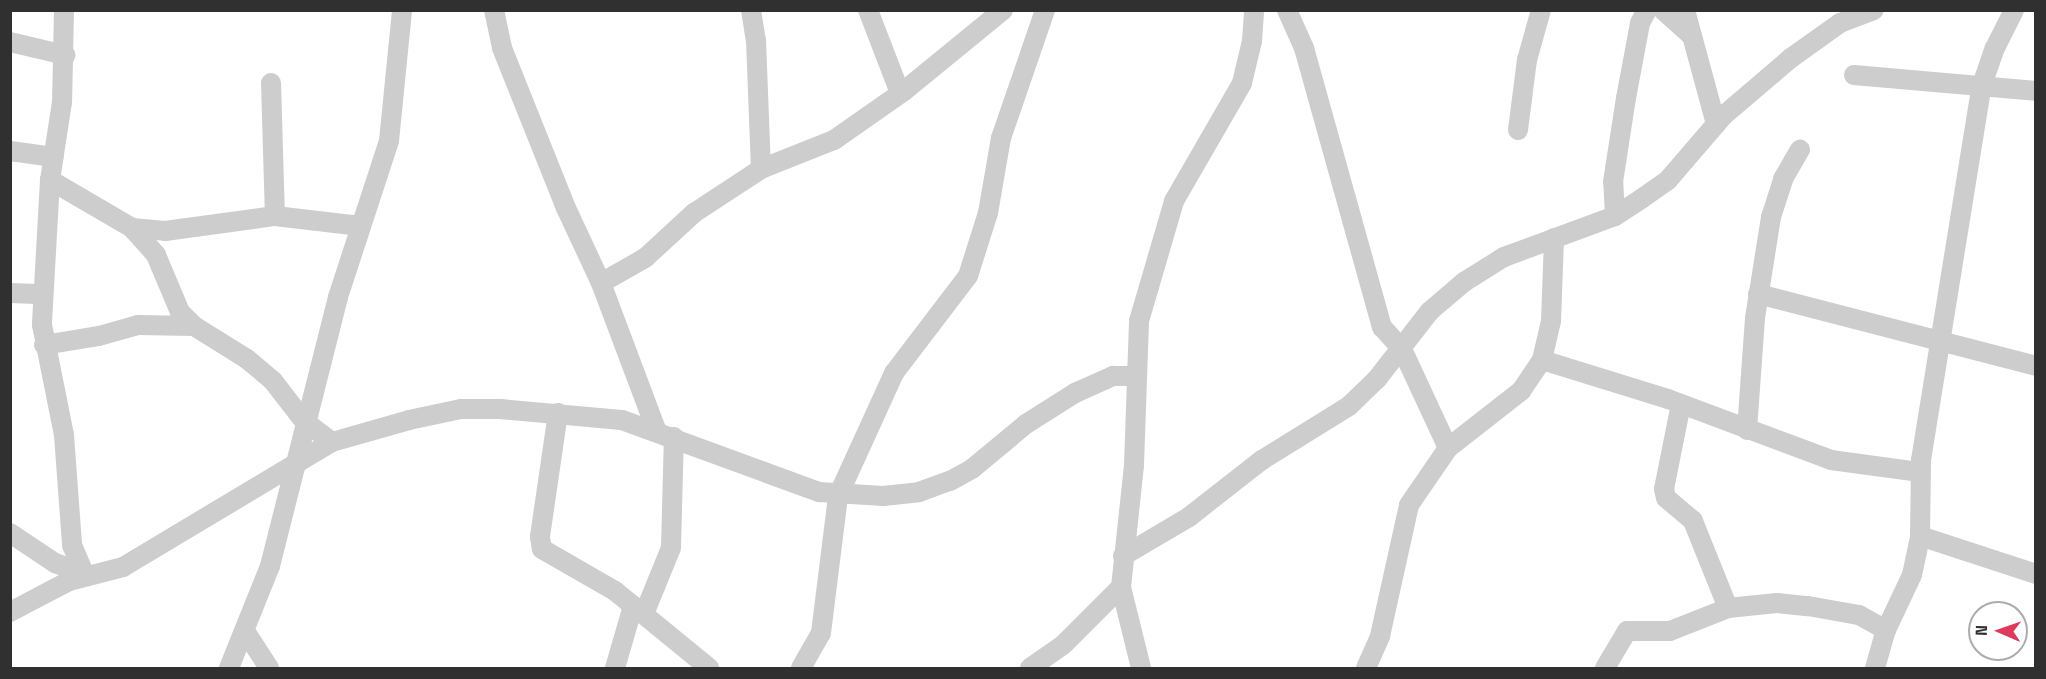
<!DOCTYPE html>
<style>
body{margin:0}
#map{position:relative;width:2046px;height:679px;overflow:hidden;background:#fff;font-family:"Space Grotesk",sans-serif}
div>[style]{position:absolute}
.minor>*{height:20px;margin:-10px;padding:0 10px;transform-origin:10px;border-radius:10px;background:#cdcdcd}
span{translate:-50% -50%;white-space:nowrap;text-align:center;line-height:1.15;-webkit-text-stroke:6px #fff;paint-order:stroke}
.frame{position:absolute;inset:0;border:12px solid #303030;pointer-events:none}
.north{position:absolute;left:1968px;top:601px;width:60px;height:60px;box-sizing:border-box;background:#fff;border:2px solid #acacac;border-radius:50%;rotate:272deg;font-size:16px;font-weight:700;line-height:24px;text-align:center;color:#303030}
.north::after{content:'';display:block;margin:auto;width:21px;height:27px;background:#de3a5b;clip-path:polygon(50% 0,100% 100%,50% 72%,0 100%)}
</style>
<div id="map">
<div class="minor">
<div style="left:64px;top:10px;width:92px;rotate:91.2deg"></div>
<div style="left:62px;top:102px;width:79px;rotate:98.7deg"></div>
<div style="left:50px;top:180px;width:145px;rotate:93.2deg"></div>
<div style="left:42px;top:325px;width:112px;rotate:78.7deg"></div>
<div style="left:64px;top:435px;width:110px;rotate:85.8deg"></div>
<div style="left:72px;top:545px;width:33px;rotate:67deg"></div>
<div style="left:494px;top:10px;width:39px;rotate:78deg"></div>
<div style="left:502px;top:48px;width:172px;rotate:68.2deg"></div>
<div style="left:566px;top:208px;width:83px;rotate:65deg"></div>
<div style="left:601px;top:283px;width:159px;rotate:69.4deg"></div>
<div style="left:751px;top:10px;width:30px;rotate:81deg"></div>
<div style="left:756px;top:40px;width:129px;rotate:87.8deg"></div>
<div style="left:868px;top:10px;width:89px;rotate:68.9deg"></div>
<div style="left:1287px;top:10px;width:42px;rotate:65.9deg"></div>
<div style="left:1304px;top:48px;width:290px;rotate:74.4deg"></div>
<div style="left:1382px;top:327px;width:30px;rotate:48deg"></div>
<div style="left:1402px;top:349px;width:109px;rotate:65.1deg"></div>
<div style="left:1663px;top:10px;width:39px;rotate:42deg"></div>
<div style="left:1685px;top:10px;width:118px;rotate:74.8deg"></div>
<div style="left:10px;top:42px;width:57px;rotate:13.3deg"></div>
<div style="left:1854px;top:75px;width:183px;rotate:5deg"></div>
<div style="left:271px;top:83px;width:133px;rotate:88.3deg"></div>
<div style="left:1518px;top:130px;width:71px;rotate:-82.7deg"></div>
<div style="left:1527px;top:60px;width:52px;rotate:-74.4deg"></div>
<div style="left:10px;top:151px;width:44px;rotate:7.8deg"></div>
<div style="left:50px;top:180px;width:95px;rotate:30.3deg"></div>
<div style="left:132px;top:228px;width:33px;rotate:5deg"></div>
<div style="left:165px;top:231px;width:111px;rotate:-7.8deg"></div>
<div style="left:275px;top:216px;width:86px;rotate:6.7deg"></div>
<div style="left:1615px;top:216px;width:34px;rotate:-93deg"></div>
<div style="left:1613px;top:182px;width:85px;rotate:-81.2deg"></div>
<div style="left:1626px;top:98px;width:76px;rotate:-79.4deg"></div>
<div style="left:1640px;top:23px;width:15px;rotate:-62deg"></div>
<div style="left:132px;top:228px;width:36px;rotate:48deg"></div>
<div style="left:156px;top:255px;width:62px;rotate:67.2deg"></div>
<div style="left:180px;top:312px;width:20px;rotate:45deg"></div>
<div style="left:194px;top:326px;width:62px;rotate:31.9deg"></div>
<div style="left:247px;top:359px;width:34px;rotate:40deg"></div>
<div style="left:273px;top:381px;width:51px;rotate:52.2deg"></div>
<div style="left:304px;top:421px;width:35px;rotate:37deg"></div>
<div style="left:601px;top:283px;width:51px;rotate:-29.6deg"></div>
<div style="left:645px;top:258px;width:67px;rotate:-42.6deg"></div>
<div style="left:694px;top:213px;width:80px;rotate:-33.3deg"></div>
<div style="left:761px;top:169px;width:79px;rotate:-21.7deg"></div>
<div style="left:834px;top:140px;width:85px;rotate:-35deg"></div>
<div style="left:904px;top:91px;width:128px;rotate:-39.3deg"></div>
<div style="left:10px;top:293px;width:33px;rotate:2deg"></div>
<div style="left:1758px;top:294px;width:287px;rotate:14.5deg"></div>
<div style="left:44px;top:345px;width:56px;rotate:-9.3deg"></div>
<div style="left:99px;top:336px;width:41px;rotate:-15.8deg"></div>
<div style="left:138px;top:325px;width:56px;rotate:1deg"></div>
<div style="left:1542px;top:360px;width:132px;rotate:17.2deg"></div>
<div style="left:1668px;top:399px;width:174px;rotate:20.5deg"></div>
<div style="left:1831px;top:460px;width:90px;rotate:7.7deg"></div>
<div style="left:1681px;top:404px;width:87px;rotate:101.3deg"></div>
<div style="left:1664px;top:489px;width:9px;rotate:77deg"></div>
<div style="left:1666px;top:498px;width:35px;rotate:40deg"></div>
<div style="left:1693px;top:521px;width:94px;rotate:68.1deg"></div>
<div style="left:558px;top:413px;width:125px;rotate:98.3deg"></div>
<div style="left:540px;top:537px;width:12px;rotate:81deg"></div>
<div style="left:542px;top:549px;width:84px;rotate:29.9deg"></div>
<div style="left:615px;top:591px;width:122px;rotate:39.3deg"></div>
<div style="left:1747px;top:430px;width:112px;rotate:-85.9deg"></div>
<div style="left:1755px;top:318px;width:102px;rotate:-81deg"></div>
<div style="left:1771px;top:217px;width:40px;rotate:-72deg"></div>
<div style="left:1783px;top:179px;width:34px;rotate:-60deg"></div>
<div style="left:10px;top:533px;width:54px;rotate:33.7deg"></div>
<div style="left:55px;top:563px;width:29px;rotate:20deg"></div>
<div style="left:1920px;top:536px;width:122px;rotate:18.1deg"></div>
<div style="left:1123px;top:556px;width:77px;rotate:-30.6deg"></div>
<div style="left:1189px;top:517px;width:93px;rotate:-38deg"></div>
<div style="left:1262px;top:460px;width:102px;rotate:-31.8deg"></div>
<div style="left:1349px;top:406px;width:39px;rotate:-44deg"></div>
<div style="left:1377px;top:379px;width:86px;rotate:-52.1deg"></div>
<div style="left:1430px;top:311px;width:45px;rotate:-40.5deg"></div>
<div style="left:1464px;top:282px;width:47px;rotate:-32deg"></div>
<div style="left:1504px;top:257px;width:118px;rotate:-20.3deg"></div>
<div style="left:1615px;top:216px;width:31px;rotate:-33deg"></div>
<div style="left:1641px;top:199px;width:33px;rotate:-35deg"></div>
<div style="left:1668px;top:180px;width:84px;rotate:-49.3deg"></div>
<div style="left:1723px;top:116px;width:89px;rotate:-40.5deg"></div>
<div style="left:1791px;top:58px;width:60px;rotate:-35.5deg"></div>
<div style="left:1840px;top:23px;width:36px;rotate:-21deg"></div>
<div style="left:10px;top:612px;width:67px;rotate:-27.7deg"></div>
<div style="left:69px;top:581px;width:56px;rotate:-14.5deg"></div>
<div style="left:123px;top:567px;width:244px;rotate:-30.9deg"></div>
<div style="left:332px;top:442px;width:80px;rotate:-15.9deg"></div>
<div style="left:409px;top:420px;width:53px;rotate:-11.9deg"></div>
<div style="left:461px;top:409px;width:39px"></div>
<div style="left:500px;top:409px;width:122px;rotate:5.2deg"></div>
<div style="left:622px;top:420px;width:210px;rotate:20.1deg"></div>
<div style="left:819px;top:492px;width:64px;rotate:3.6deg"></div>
<div style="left:883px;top:496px;width:36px;rotate:-6deg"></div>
<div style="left:919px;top:492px;width:33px;rotate:-20deg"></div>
<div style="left:950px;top:481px;width:26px;rotate:-29deg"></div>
<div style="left:973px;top:468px;width:69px;rotate:-39.7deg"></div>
<div style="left:1026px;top:424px;width:58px;rotate:-32.3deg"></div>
<div style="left:1075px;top:393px;width:42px;rotate:-24.1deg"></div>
<div style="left:1113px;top:376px;width:23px"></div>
<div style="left:644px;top:614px;width:71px;rotate:-67.8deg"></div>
<div style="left:671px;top:548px;width:111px;rotate:-88.5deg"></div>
<div style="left:245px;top:631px;width:44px;rotate:57deg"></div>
<div style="left:229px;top:668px;width:110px;rotate:-68.1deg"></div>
<div style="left:270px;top:566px;width:277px;rotate:-75.8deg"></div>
<div style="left:338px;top:297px;width:164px;rotate:-71.9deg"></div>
<div style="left:389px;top:141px;width:132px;rotate:-84.3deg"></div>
<div style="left:615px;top:668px;width:65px;rotate:-73.8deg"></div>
<div style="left:801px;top:668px;width:40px;rotate:-60.3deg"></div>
<div style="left:821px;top:633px;width:138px;rotate:-82.9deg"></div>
<div style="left:838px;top:496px;width:135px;rotate:-65.5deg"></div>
<div style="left:894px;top:373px;width:122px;rotate:-52.7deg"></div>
<div style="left:968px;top:276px;width:66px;rotate:-72.4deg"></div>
<div style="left:988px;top:213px;width:76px;rotate:-80.2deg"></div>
<div style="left:1001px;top:138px;width:135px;rotate:-71deg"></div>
<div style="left:1030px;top:668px;width:40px;rotate:-34.9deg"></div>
<div style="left:1063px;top:645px;width:82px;rotate:-45deg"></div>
<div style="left:1141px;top:668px;width:83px;rotate:-103.9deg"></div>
<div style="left:1121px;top:587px;width:123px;rotate:-83.9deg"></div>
<div style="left:1134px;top:465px;width:144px;rotate:-88deg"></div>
<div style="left:1139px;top:321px;width:125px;rotate:-73.7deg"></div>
<div style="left:1174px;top:201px;width:136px;rotate:-60deg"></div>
<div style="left:1242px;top:83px;width:43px;rotate:-76.6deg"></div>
<div style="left:1252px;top:41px;width:31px;rotate:-86deg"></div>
<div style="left:1366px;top:668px;width:35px;rotate:-66deg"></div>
<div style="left:1380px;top:636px;width:134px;rotate:-77.5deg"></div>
<div style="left:1409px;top:505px;width:69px;rotate:-55.6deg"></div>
<div style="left:1448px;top:448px;width:93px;rotate:-38deg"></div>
<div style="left:1521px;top:391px;width:37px;rotate:-56deg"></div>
<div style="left:1542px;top:360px;width:40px;rotate:-77deg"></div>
<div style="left:1551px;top:321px;width:83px;rotate:-87.9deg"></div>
<div style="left:1605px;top:668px;width:43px;rotate:-59.3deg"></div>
<div style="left:1627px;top:631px;width:43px"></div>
<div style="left:1670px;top:631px;width:62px;rotate:-21.6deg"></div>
<div style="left:1728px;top:608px;width:49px;rotate:-5.8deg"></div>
<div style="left:1777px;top:603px;width:31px;rotate:6deg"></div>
<div style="left:1808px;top:606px;width:52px;rotate:10deg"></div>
<div style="left:1859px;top:615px;width:31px;rotate:29deg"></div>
<div style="left:1875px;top:668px;width:40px;rotate:-74deg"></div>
<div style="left:1886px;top:630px;width:61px;rotate:-64.7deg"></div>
<div style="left:1912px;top:575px;width:40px;rotate:-78deg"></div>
<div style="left:1920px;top:536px;width:76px;rotate:-89.2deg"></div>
<div style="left:1921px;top:460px;width:380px;rotate:-80.8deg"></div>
<div style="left:1982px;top:85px;width:39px;rotate:-71deg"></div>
<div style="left:1995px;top:48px;width:42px;rotate:-63.4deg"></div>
</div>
<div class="frame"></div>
<div class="north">N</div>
</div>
